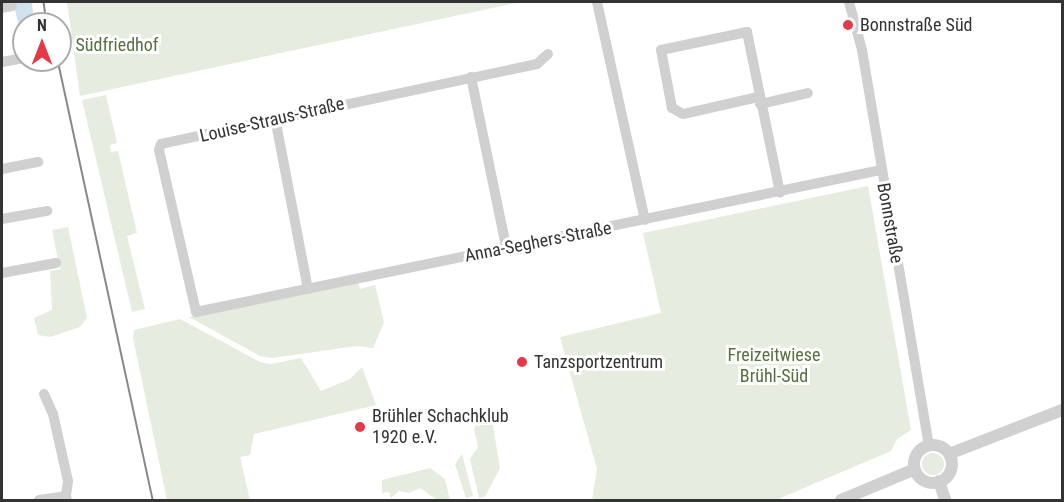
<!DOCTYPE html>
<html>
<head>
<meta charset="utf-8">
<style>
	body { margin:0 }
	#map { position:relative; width:1064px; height:502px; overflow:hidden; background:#fff; font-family:"Roboto Condensed",sans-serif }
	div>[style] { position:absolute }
	.green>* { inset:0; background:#e6ecdf }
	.round { border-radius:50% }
	.water>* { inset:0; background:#cfe2ee }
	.minor>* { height:10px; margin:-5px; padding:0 5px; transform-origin:5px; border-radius:5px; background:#d0d0d0 }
	.tertiary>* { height:12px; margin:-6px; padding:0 6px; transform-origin:6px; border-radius:6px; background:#d0d0d0 }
	.tertiary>.ring { margin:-6px; padding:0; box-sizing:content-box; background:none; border:12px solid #d0d0d0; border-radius:50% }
	.tram>* { height:1.5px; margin:-0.75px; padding:0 0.75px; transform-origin:0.75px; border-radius:0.75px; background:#888 }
	.dots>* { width:16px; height:16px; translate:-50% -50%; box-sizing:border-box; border:3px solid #fff; border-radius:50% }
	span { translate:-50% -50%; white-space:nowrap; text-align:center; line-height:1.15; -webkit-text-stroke:6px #fff; paint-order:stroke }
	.poi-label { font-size:18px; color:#333 }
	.left { translate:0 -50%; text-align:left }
	.park-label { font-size:18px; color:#56703f }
	.street-label { font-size:18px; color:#333 }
	.frame { position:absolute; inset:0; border:3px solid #333; pointer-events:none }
	.north { position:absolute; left:12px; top:12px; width:60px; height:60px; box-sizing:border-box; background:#fff; border:2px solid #adadad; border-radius:50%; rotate:0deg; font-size:16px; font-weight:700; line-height:24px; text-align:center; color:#333 }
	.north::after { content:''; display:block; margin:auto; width:21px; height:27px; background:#e63946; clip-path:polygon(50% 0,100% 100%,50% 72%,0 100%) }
</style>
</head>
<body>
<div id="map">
	<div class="green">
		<i style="clip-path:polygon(67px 2px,520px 2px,80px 96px)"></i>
		<i style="clip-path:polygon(106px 95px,117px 143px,110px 145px,111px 152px,118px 151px,137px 233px,127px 236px,145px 309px,132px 312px,82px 100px)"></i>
		<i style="clip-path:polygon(868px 186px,911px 430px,897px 439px,891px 451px,776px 500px,592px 500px,597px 469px,560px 337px,661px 313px,643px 233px)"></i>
		<i style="clip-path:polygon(68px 227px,87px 318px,80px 327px,50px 337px,38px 335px,34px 318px,52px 310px,50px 271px,60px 269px,52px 230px)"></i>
		<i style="clip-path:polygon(358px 282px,360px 289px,375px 285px,384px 322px,373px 348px,357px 346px,272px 358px,260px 356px,189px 317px)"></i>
		<i style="clip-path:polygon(180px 319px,260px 362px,271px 364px,301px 358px,321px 391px,350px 379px,362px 367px,376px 405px,254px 434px,250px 455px,240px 457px,250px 500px,167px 500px,133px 338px,134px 330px)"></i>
		<i style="clip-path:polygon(491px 414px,500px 468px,485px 497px,479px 498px,470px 459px,478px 447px,474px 429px,481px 416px)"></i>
		<i class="round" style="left:922px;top:453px;width:22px;height:22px"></i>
		<i style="clip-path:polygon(462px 454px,473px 496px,466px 498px,455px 464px)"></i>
		<i style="clip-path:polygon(430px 468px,445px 479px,450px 500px,437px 500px,420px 488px,408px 493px,399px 491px,391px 498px,389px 492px,382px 493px,382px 480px)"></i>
	</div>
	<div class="water">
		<i style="clip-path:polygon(13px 2px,32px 2px,34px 24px,24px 24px,24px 46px)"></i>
	</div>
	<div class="minor">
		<i style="left:597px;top:2px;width:223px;rotate:77.6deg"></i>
		<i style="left:849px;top:2px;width:50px;rotate:74.8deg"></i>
		<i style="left:862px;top:50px;width:401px;rotate:80.4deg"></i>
		<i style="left:2px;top:8px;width:10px;rotate:-11deg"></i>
		<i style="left:548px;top:54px;width:15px;rotate:138deg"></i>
		<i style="left:537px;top:64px;width:384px;rotate:168deg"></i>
		<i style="left:161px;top:144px;width:6px;rotate:108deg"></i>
		<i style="left:159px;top:150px;width:166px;rotate:77.1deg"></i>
		<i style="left:196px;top:312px;width:700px;rotate:-11.71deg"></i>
		<i style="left:2px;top:62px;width:17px;rotate:-10deg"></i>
		<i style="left:471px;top:77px;width:173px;rotate:78.3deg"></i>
		<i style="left:758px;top:97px;width:77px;rotate:167.2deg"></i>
		<i style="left:683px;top:114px;width:13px;rotate:-151deg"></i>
		<i style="left:672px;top:108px;width:59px;rotate:-100.7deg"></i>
		<i style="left:661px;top:50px;width:88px;rotate:-11.8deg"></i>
		<i style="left:747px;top:32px;width:164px;rotate:78.4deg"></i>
		<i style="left:760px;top:104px;width:49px;rotate:-12.9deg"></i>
		<i style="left:275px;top:118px;width:174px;rotate:79.1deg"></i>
		<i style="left:2px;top:169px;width:37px;rotate:-11deg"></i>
		<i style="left:2px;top:219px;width:46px;rotate:-10.1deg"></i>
		<i style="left:2px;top:273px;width:55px;rotate:-10.5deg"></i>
		<i style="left:44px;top:394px;width:22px;rotate:66deg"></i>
		<i style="left:53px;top:414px;width:69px;rotate:77.4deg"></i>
		<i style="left:68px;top:481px;width:15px;rotate:98deg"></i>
		<i style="left:39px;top:500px;width:27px;rotate:-8deg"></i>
		<i style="left:66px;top:496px;width:4px;rotate:76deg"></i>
	</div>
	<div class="tertiary">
		<i class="ring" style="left:914px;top:445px;width:26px;height:26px"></i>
		<i style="left:949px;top:454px;width:121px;rotate:-21.3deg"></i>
		<i style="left:939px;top:481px;width:20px;rotate:72deg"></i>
		<i style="left:841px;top:500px;width:80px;rotate:-22.7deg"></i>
	</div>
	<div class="tram">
		<i style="left:44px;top:2px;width:22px;rotate:82deg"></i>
		<i style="left:58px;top:60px;width:450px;rotate:77.8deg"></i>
	</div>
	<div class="dots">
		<i style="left:848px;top:25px;background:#e63946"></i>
		<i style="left:522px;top:362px;background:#e63946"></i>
		<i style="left:360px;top:427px;background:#e63946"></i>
	</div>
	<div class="poi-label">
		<span class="left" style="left:860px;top:25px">Bonnstraße Süd</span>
		<span class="left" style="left:534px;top:362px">Tanzsportzentrum</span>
		<span class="left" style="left:372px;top:427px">Brühler Schachklub<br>1920 e.V.</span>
	</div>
	<div class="park-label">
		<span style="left:117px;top:45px">Südfriedhof</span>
		<span style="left:774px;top:366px">Freizeitwiese<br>Brühl-Süd</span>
	</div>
	<div class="street-label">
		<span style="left:272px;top:120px;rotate:-13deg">Louise-Straus-Straße</span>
		<span style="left:890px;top:223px;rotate:80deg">Bonnstraße</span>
		<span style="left:538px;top:242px;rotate:-11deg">Anna-Seghers-Straße</span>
	</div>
	<div class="frame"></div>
	<div class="north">N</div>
</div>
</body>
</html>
